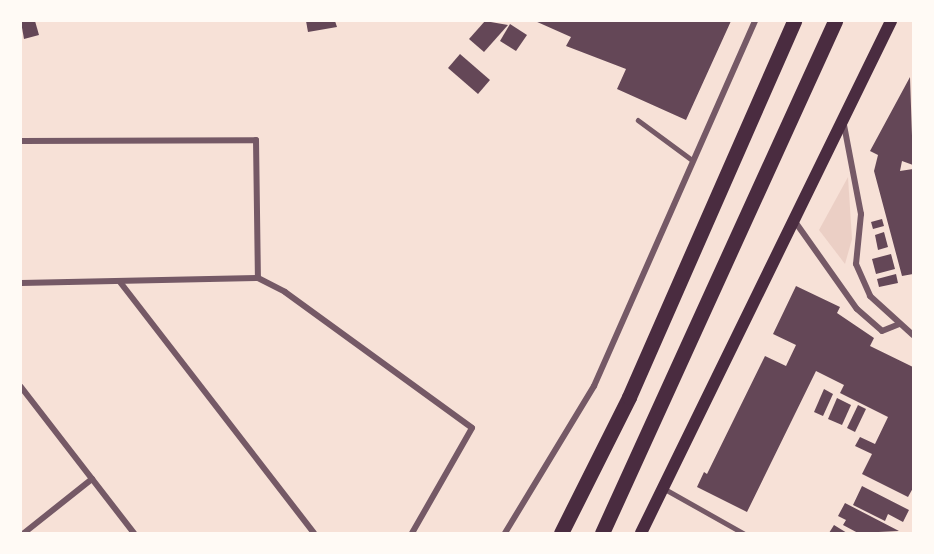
<!DOCTYPE html>
<html>
<head>
<meta charset="utf-8">
<style>
	body { margin:0 }
	#map { position:relative; width:934px; height:554px; overflow:hidden; background:#f7e1d7; font-family:"Source Sans 3",sans-serif }
	div>[style] { position:absolute }
	.green>* { inset:0; background:#ebcfc5 }
	.building>* { inset:0; background:#644757 }
	.service>* { height:4.5px; margin:-2.25px; padding:0 2.25px; transform-origin:2.25px; border-radius:2.25px; background:#755966 }
	.minor>* { height:6px; margin:-3px; padding:0 3px; transform-origin:3px; border-radius:3px; background:#755966 }
	.secondary>* { height:12px; margin:-6px; padding:0 6px; transform-origin:6px; border-radius:6px; background:#4a2c40 }
	.primary>* { height:15px; margin:-7.5px; padding:0 7.5px; transform-origin:7.5px; border-radius:7.5px; background:#4a2c40 }
	span { translate:-50% -50%; white-space:nowrap; text-align:center; line-height:1.15; -webkit-text-stroke:4.5px #fffaf5; paint-order:stroke }
	.frame { position:absolute; inset:0; border:22px solid #fffaf5; pointer-events:none }
</style>
</head>
<body>
<div id="map">
	<div class="green">
		<i style="clip-path:polygon(848px 177px,852px 239px,845px 264px,819px 230px)"></i>
	</div>
	<div class="building">
		<i style="clip-path:polygon(25px 21px,35px 21px,39px 35px,24px 39px,21px 22px)"></i>
		<i style="clip-path:polygon(306px 21px,335px 21px,337px 27px,308px 32px)"></i>
		<i style="clip-path:polygon(485px 21px,508px 25px,484px 52px,469px 39px)"></i>
		<i style="clip-path:polygon(535px 21px,731px 21px,686px 120px,617px 89px,626px 69px,566px 46px,571px 37px)"></i>
		<i style="clip-path:polygon(510px 24px,527px 35px,516px 51px,500px 41px)"></i>
		<i style="clip-path:polygon(460px 54px,490px 80px,478px 94px,448px 68px)"></i>
		<i style="clip-path:polygon(910px 77px,913px 165px,902px 161px,900px 171px,913px 169px,913px 274px,902px 276px,874px 171px,878px 155px,870px 151px)"></i>
		<i style="clip-path:polygon(882px 219px,884px 226px,873px 229px,871px 222px)"></i>
		<i style="clip-path:polygon(884px 232px,888px 247px,878px 250px,875px 235px)"></i>
		<i style="clip-path:polygon(891px 254px,895px 269px,876px 274px,872px 259px)"></i>
		<i style="clip-path:polygon(896px 274px,898px 283px,879px 287px,877px 279px)"></i>
		<i style="clip-path:polygon(796px 286px,840px 307px,837px 313px,874px 338px,870px 346px,913px 367px,913px 488px,908px 497px,862px 474px,872px 454px,855px 446px,860px 437px,875px 444px,888px 417px,840px 393px,844px 385px,816px 371px,747px 512px,697px 487px,704px 472px,707px 474px,765px 356px,786px 366px,796px 345px,773px 334px)"></i>
		<i style="clip-path:polygon(824px 389px,833px 394px,823px 416px,814px 412px)"></i>
		<i style="clip-path:polygon(837px 398px,851px 405px,842px 425px,828px 419px)"></i>
		<i style="clip-path:polygon(858px 405px,866px 409px,855px 432px,847px 428px)"></i>
		<i style="clip-path:polygon(862px 486px,909px 510px,903px 522px,888px 514px,885px 521px,853px 505px)"></i>
		<i style="clip-path:polygon(845px 503px,899px 531px,858px 533px,843px 525px,846px 520px,838px 516px)"></i>
		<i style="clip-path:polygon(834px 525px,847px 533px,829px 533px)"></i>
	</div>
	<div class="service">
		<i style="left:638px;top:120px;width:67px;rotate:36.5deg"></i>
		<i style="left:665px;top:489px;width:90px;rotate:29.4deg"></i>
	</div>
	<div class="minor">
		<i style="left:844px;top:125px;width:91px;rotate:79.2deg"></i>
		<i style="left:861px;top:214px;width:50px;rotate:95.7deg"></i>
		<i style="left:856px;top:264px;width:35px;rotate:66deg"></i>
		<i style="left:870px;top:296px;width:58px;rotate:42.2deg"></i>
		<i style="left:21px;top:141px;width:235px;rotate:-0.2deg"></i>
		<i style="left:256px;top:140px;width:138px;rotate:89.2deg"></i>
		<i style="left:796px;top:223px;width:105px;rotate:54.7deg"></i>
		<i style="left:857px;top:309px;width:33px;rotate:41deg"></i>
		<i style="left:882px;top:331px;width:18px;rotate:-22deg"></i>
		<i style="left:120px;top:282px;width:317px;rotate:52.3deg"></i>
		<i style="left:21px;top:283px;width:237px;rotate:-1.2deg"></i>
		<i style="left:258px;top:278px;width:30px;rotate:27deg"></i>
		<i style="left:285px;top:292px;width:231px;rotate:36deg"></i>
		<i style="left:472px;top:428px;width:121px;rotate:119.7deg"></i>
		<i style="left:21px;top:387px;width:185px;rotate:52.3deg"></i>
		<i style="left:24px;top:533px;width:87px;rotate:-38.5deg"></i>
		<i style="left:505px;top:533px;width:172px;rotate:-58.8deg"></i>
		<i style="left:594px;top:386px;width:399px;rotate:-66.2deg"></i>
	</div>
	<div class="secondary">
		<i style="left:641px;top:533px;width:570px;rotate:-63.97deg"></i>
	</div>
	<div class="primary">
		<i style="left:561px;top:533px;width:152px;rotate:-63.4deg"></i>
		<i style="left:629px;top:397px;width:411px;rotate:-66.3deg"></i>
		<i style="left:602px;top:533px;width:563px;rotate:-65.53deg"></i>
	</div>
	<div class="frame"></div>
</div>
</body>
</html>
